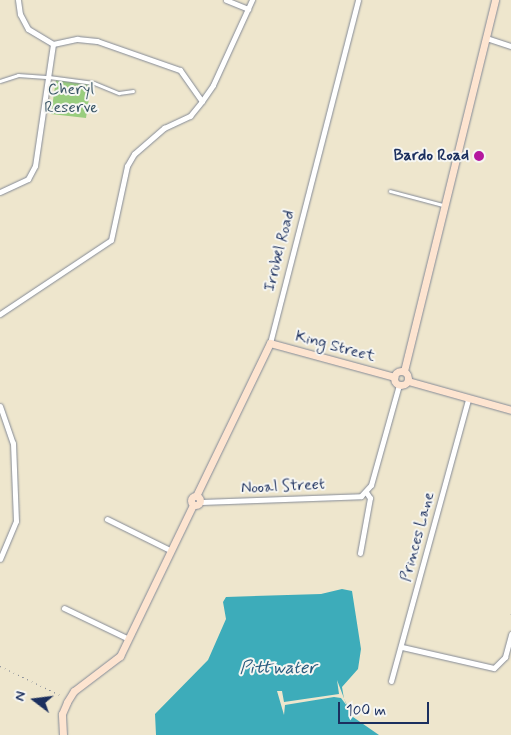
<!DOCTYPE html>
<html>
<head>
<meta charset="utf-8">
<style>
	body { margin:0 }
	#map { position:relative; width:511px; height:735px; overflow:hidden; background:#eee6cd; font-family:Mynerve,sans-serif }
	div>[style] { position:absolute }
	.green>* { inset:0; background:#99cd7e }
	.water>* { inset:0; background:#3dacba }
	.pier>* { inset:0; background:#eee6cd }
	.path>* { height:1px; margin-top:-0.5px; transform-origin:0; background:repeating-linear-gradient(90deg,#848a96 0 1px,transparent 0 5px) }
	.roads { filter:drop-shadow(0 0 1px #848a96) drop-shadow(0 0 1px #848a96) }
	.lane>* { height:2.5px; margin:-1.25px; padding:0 1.25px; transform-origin:1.25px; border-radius:1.25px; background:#fff }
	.street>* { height:5px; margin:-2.5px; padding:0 2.5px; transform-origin:2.5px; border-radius:2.5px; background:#fff }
	.secondary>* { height:7px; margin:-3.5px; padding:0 3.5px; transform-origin:3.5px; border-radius:3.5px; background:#fde4d0 }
	.secondary>.ring { margin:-3.5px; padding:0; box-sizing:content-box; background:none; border:7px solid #fde4d0; border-radius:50% }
	.dots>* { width:14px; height:14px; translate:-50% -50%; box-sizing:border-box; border:2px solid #f6f6f2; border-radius:50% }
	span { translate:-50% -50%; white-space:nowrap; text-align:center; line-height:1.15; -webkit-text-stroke:4px #f6f6f2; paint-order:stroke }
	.park-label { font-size:16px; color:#3a5666 }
	.poi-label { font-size:16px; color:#1b2f5e; font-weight:700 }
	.right { translate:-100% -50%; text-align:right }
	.street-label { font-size:16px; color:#1b2f5e }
	.water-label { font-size:18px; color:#275b7e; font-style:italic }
	.north { position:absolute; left:10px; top:675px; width:50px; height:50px; -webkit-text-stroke:4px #f6f6f2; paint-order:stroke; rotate:285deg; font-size:14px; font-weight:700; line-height:20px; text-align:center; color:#1b2f5e }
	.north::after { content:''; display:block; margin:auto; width:18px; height:22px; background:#1b2f5e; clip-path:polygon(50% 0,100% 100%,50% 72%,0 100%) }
	.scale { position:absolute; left:338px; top:702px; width:91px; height:22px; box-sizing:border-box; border:2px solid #1b2f5e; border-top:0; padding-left:6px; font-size:15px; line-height:18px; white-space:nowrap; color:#1b2f5e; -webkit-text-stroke:4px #f6f6f2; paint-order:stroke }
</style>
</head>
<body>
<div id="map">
	<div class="green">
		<i style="clip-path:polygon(56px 80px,91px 85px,86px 118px,51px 114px)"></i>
	</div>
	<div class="water">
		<i style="clip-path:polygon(342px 589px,352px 591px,361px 649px,358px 669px,342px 687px,344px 699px,353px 717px,379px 735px,156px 735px,155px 714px,208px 660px,226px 619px,223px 602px,226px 597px,321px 594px)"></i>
	</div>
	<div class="pier">
		<i style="clip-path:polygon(337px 680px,347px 706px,341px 698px,334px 697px,285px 705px,284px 715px,277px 691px,282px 691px,284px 702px,339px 694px)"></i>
	</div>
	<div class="path">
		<i style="left:511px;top:614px;width:1px;rotate:-90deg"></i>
		<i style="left:0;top:666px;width:69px;rotate:25.8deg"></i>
	</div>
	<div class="roads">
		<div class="lane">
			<i style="left:0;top:81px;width:19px;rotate:-18deg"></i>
			<i style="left:18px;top:75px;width:31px;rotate:4deg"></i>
			<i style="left:49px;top:77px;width:45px;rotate:7.6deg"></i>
			<i style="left:94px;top:83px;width:27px;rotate:22deg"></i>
			<i style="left:119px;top:93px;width:14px;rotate:-8deg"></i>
			<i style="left:390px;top:191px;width:55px;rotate:14.8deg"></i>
		</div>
		<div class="street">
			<i style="left:18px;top:0;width:14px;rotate:82deg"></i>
			<i style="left:20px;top:14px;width:17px;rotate:62deg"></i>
			<i style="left:28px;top:29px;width:29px;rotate:31deg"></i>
			<i style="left:226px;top:0;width:24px;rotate:22deg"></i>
			<i style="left:486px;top:38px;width:26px;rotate:18deg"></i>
			<i style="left:0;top:192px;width:31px;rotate:-25deg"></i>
			<i style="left:28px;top:179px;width:15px;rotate:-62deg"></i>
			<i style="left:35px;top:166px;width:123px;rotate:-81.6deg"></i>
			<i style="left:53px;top:44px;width:25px;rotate:-12deg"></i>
			<i style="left:77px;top:39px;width:20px;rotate:6deg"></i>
			<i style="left:97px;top:41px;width:88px;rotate:19.3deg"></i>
			<i style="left:180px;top:70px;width:38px;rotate:55deg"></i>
			<i style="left:0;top:314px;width:133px;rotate:-33.7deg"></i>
			<i style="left:111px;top:240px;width:76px;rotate:-77.8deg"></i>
			<i style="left:127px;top:166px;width:14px;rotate:-60deg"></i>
			<i style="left:134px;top:154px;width:40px;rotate:-41deg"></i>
			<i style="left:164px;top:128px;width:29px;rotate:-25deg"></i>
			<i style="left:190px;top:116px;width:19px;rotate:-51deg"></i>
			<i style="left:202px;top:101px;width:19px;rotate:-55deg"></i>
			<i style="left:213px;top:85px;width:94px;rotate:-65.4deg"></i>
			<i style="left:270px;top:343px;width:354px;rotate:-75.6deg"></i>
			<i style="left:0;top:406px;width:39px;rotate:71deg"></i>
			<i style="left:13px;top:443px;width:78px;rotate:87.8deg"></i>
			<i style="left:16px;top:521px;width:41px;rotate:112.8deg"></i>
			<i style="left:201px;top:502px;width:160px;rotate:-2.1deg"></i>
			<i style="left:361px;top:496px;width:15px;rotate:-48deg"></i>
			<i style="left:371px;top:485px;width:104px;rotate:-74.4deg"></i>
			<i style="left:107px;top:519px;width:70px;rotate:26.2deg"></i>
			<i style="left:360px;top:553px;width:56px;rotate:-79.7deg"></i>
			<i style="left:370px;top:498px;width:7px;rotate:-124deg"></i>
			<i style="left:64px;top:608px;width:70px;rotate:25.5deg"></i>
			<i style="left:402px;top:647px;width:94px;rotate:12.9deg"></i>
			<i style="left:494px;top:668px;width:16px;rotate:-45deg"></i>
			<i style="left:505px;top:657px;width:24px;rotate:-75deg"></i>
			<i style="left:391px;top:681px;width:292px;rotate:-74.7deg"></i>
		</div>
		<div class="secondary">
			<i class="ring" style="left:394px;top:371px;width:7px;height:7px"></i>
			<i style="left:404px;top:371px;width:382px;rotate:-76.2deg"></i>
			<i style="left:408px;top:381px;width:107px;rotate:15.7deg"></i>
			<i style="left:196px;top:496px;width:170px;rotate:-64.2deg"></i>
			<i style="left:270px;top:343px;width:129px;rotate:15.3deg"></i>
			<i class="ring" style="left:191.5px;top:496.5px;width:2px;height:2px"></i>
			<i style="left:63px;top:735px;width:21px;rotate:-93deg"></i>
			<i style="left:62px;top:714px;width:13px;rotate:-67deg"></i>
			<i style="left:67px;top:702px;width:13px;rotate:-58deg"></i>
			<i style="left:74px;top:691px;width:58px;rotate:-37.3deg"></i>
			<i style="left:120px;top:656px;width:168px;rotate:-64.2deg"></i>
		</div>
	</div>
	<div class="dots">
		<i style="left:479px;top:156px;background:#b5179e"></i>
	</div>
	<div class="park-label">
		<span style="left:71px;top:99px">Cheryl<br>Reserve</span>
	</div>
	<div class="poi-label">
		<span class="right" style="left:469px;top:156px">Bardo Road</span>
	</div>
	<div class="street-label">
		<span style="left:280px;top:251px;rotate:-76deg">Irrubel Road</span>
		<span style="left:335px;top:347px;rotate:15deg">King Street</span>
		<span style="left:283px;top:487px;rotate:-3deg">Nooal Street</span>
		<span style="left:418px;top:537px;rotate:-75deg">Princes Lane</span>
	</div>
	<div class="water-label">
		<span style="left:278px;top:668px">Pittwater</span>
	</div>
	<div class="north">N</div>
	<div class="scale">100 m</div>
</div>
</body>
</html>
